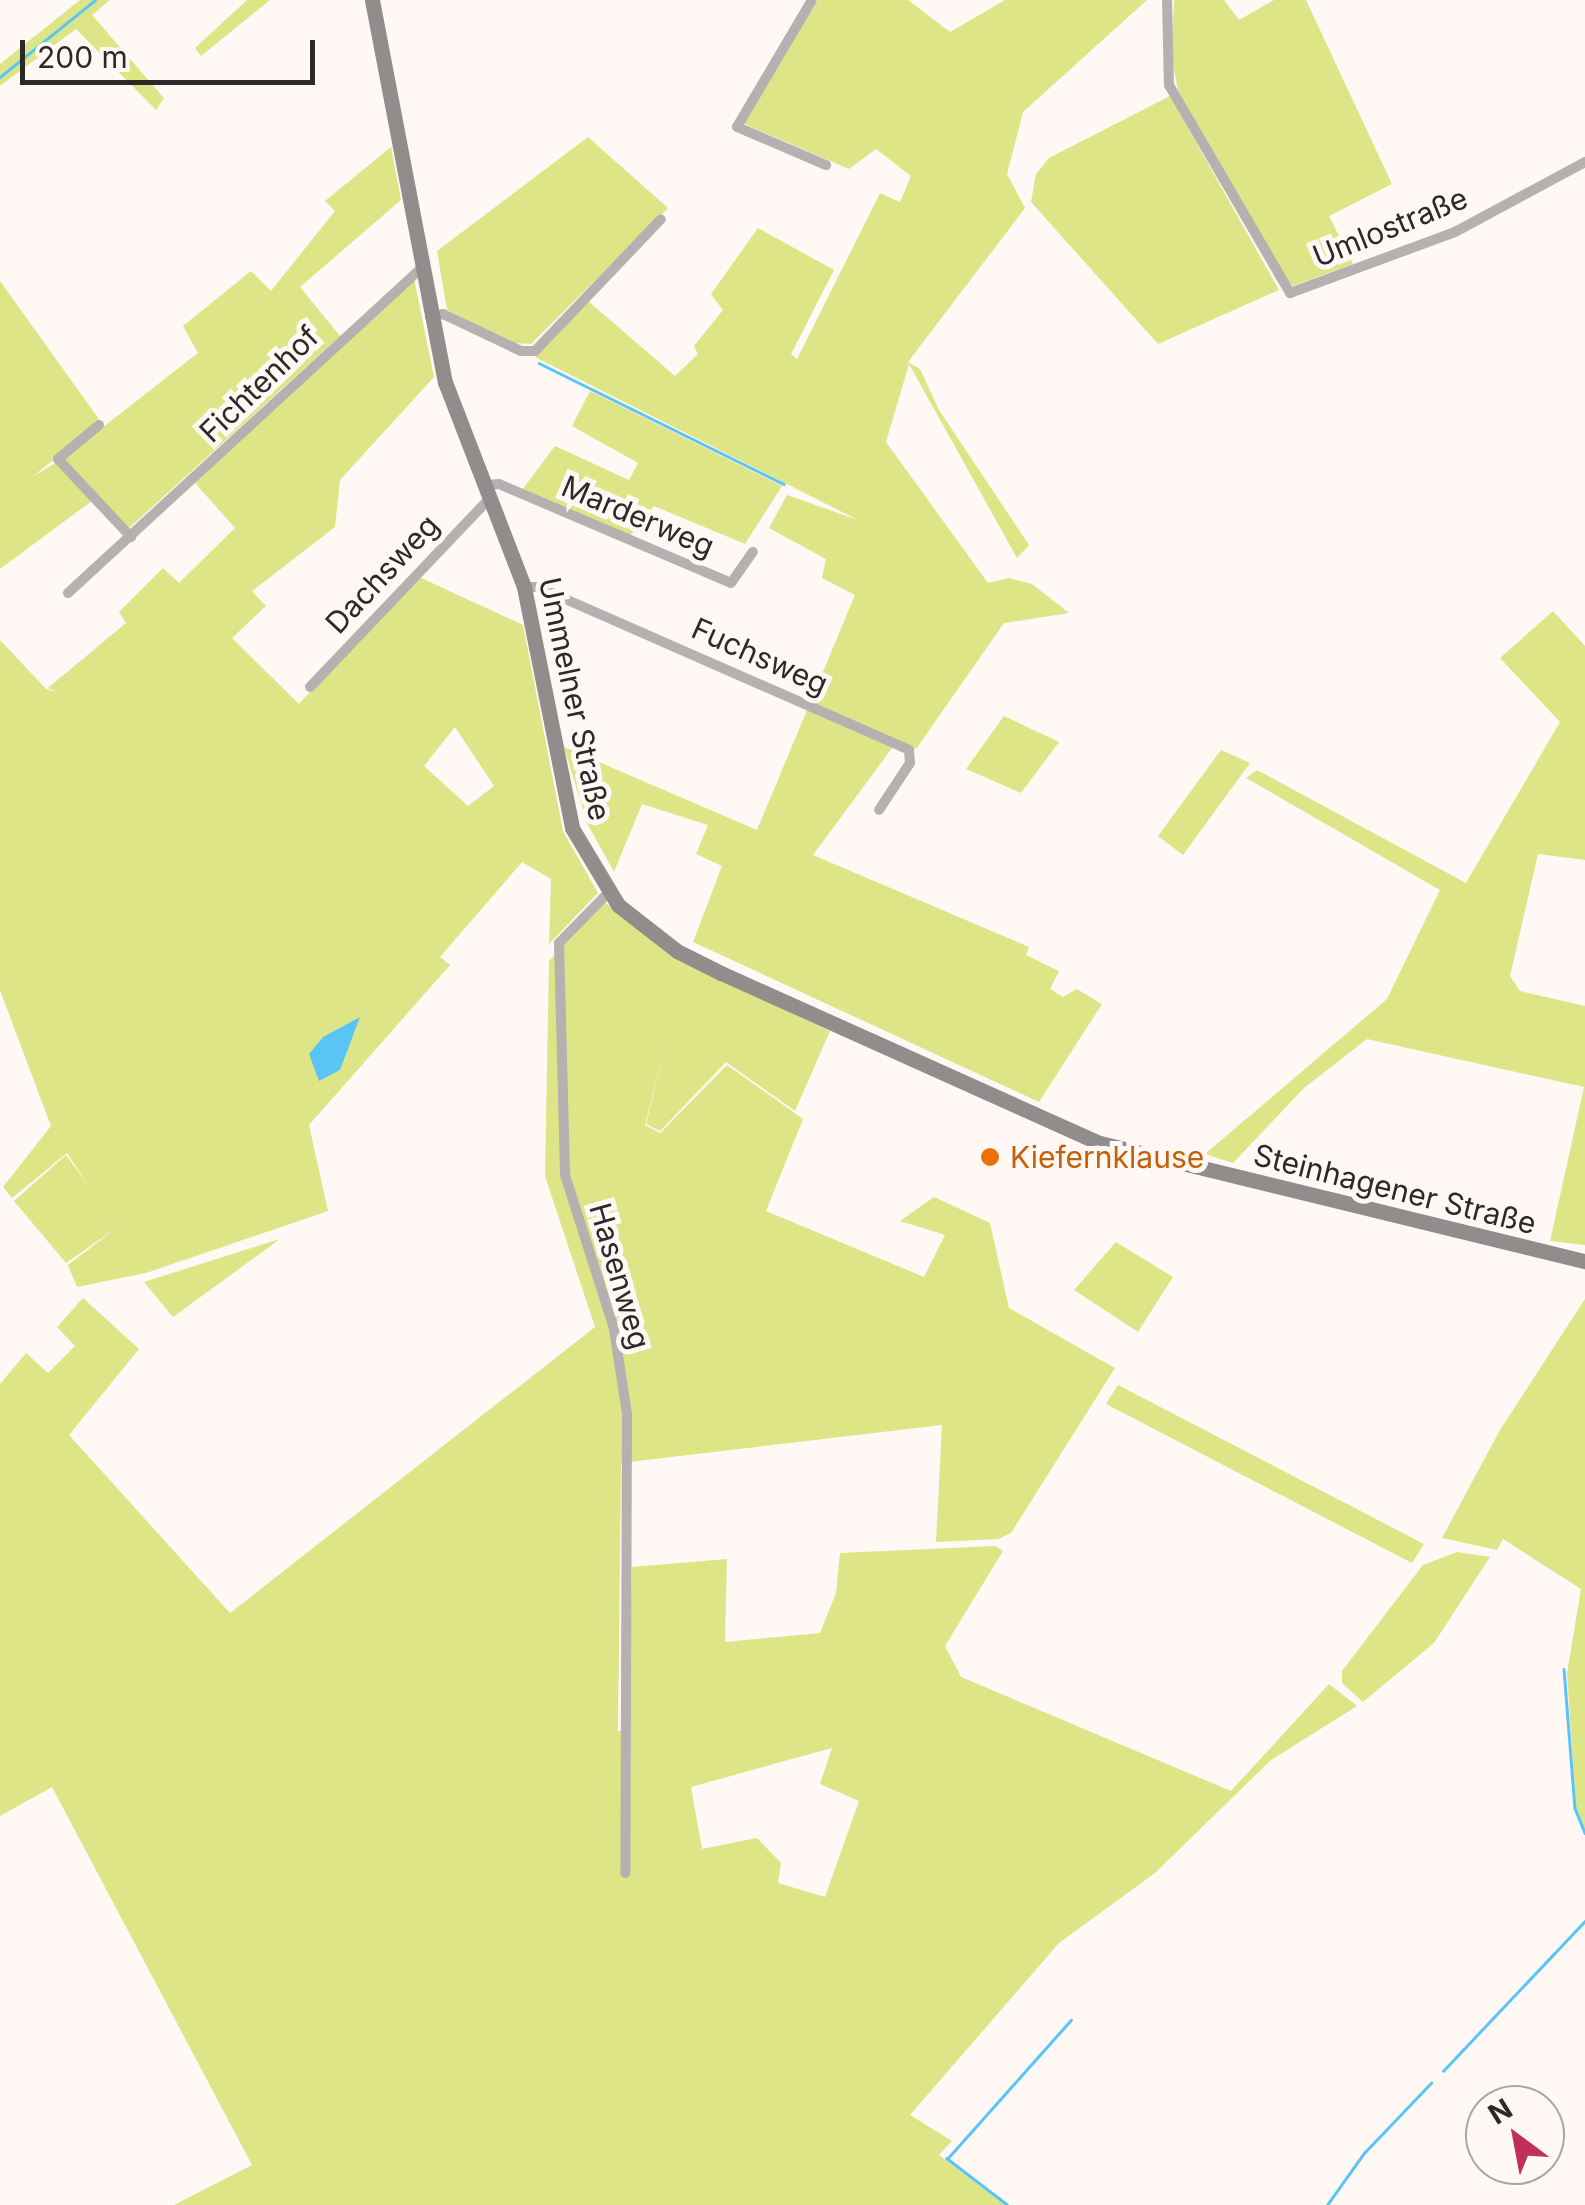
<!DOCTYPE html>
<html>
<head>
<meta charset="utf-8">
<style>
	body { margin:0 }
	#map { position:relative; width:1585px; height:2205px; overflow:hidden; background:#fff8f5; font-family:Inter,sans-serif }
	div>[style] { position:absolute }
	.green>* { inset:0; background:#dde586 }
	.water>* { inset:0; background:#59c5f7 }
	.stream>* { height:2.5px; margin:-1.25px; padding:0 1.25px; transform-origin:1.25px; border-radius:1.25px; background:#59c5f7 }
	.street>* { height:10px; margin:-5px; padding:0 5px; transform-origin:5px; border-radius:5px; background:#b4b1b0 }
	.secondary>* { height:15px; margin:-7.5px; padding:0 7.5px; transform-origin:7.5px; border-radius:7.5px; background:#928d8d }
	.dots>* { width:28px; height:28px; translate:-50% -50%; box-sizing:border-box; border:5px solid #fff8f5; border-radius:50% }
	span { translate:-50% -50%; white-space:nowrap; text-align:center; line-height:1.15; -webkit-text-stroke:10px #fff8f5; paint-order:stroke }
	.street-label { font-size:30px; color:#2c2a29 }
	.food-label { font-size:30px; color:#c56008 }
	.left { translate:0 -50%; text-align:left }
	.north { position:absolute; left:1465px; top:2085px; width:100px; height:100px; box-sizing:border-box; background:#fff8f5; border:2px solid #aba6a3; border-radius:50%; rotate:328deg; font-size:28px; font-weight:700; line-height:40px; text-align:center; color:#2c2a29 }
	.north::after { content:''; display:block; margin:auto; width:35px; height:45px; background:#c0315a; clip-path:polygon(50% 0,100% 100%,50% 72%,0 100%) }
	.scale { position:absolute; left:20px; top:40px; width:295px; height:45px; box-sizing:border-box; border:5px solid #2c2a29; border-top:0; padding-left:12px; font-size:30px; line-height:35px; white-space:nowrap; color:#2c2a29; -webkit-text-stroke:8px #fff8f5; paint-order:stroke }
</style>
</head>
<body>
<div id="map">
	<div class="green">
		<i style="clip-path:polygon(80px 0,110px 0,92px 15px,164px 98px,156px 110px,76px 29px,0 86px,0 64px)"></i>
		<i style="clip-path:polygon(247px 0,270px 0,201px 56px,195px 48px)"></i>
		<i style="clip-path:polygon(818px 0,908px 0,950px 32px,1005px 0,1147px 0,1023px 112px,1007px 174px,1025px 208px,908px 362px,920px 369px,939px 410px,1029px 545px,1017px 558px,909px 364px,886px 442px,988px 583px,1009px 578px,1032px 584px,1069px 613px,1004px 623px,916px 749px,898px 740px,813px 855px,1029px 947px,1026px 955px,1059px 971px,1050px 989px,1063px 997px,1077px 989px,1102px 1004px,1039px 1102px,693px 942px,722px 866px,696px 854px,708px 825px,642px 804px,614px 872px,587px 823px,564px 747px,757px 830px,855px 595px,822px 578px,826px 559px,769px 528px,787px 495px,858px 520px,535px 357px,587px 300px,675px 376px,698px 354px,694px 346px,723px 310px,711px 294px,758px 228px,834px 270px,791px 354px,797px 359px,880px 193px,900px 202px,911px 176px,876px 149px,849px 169px,742px 123px)"></i>
		<i style="clip-path:polygon(1174px 0,1224px 0,1239px 20px,1274px 0,1306px 0,1392px 184px,1329px 216px,1353px 264px,1293px 286px,1281px 275px,1178px 90px,1171px 55px)"></i>
		<i style="clip-path:polygon(1170px 96px,1279px 290px,1158px 344px,1031px 202px,1036px 174px,1049px 158px)"></i>
		<i style="clip-path:polygon(588px 137px,668px 208px,531px 344px,514px 343px,447px 310px,437px 251px)"></i>
		<i style="clip-path:polygon(391px 147px,401px 200px,300px 287px,340px 336px,128px 529px,62px 459px,198px 353px,183px 326px,251px 271px,271px 291px,335px 211px,325px 201px)"></i>
		<i style="clip-path:polygon(evenodd,414px 278px,434px 377px,340px 480px,335px 527px,252px 591px,266px 606px,232px 638px,299px 704px,417px 576px,523px 625px,563px 831px,598px 893px,549px 944px,551px 879px,522px 862px,440px 957px,450px 965px,309px 1125px,328px 1211px,146px 1273px,77px 1287px,68px 1265px,119px 1226px,66px 1263px,14px 1201px,66px 1155px,89px 1186px,67px 1153px,12px 1198px,3px 1187px,51px 1126px,0 990px,0 640px,46px 689px,57px 692px,48px 688px,126px 623px,119px 612px,163px 568px,179px 583px,235px 528px,195px 483px,414px 278px,455px 727px,494px 786px,468px 806px,424px 766px,455px 727px)"></i>
		<i style="clip-path:polygon(0 281px,101px 422px,32px 477px,57px 462px,93px 500px,0 569px)"></i>
		<i style="clip-path:polygon(590px 391px,782px 486px,745px 544px,654px 506px,630px 536px,522px 490px,555px 446px,629px 480px,638px 463px,572px 426px)"></i>
		<i style="clip-path:polygon(1553px 611px,1585px 646px,1585px 860px,1538px 854px,1510px 976px,1520px 991px,1585px 1006px,1585px 1245px,1550px 1241px,1584px 1087px,1367px 1039px,1304px 1088px,1233px 1163px,1205px 1154px,1387px 999px,1440px 890px,1246px 778px,1257px 770px,1466px 883px,1560px 722px,1500px 658px)"></i>
		<i style="clip-path:polygon(1004px 716px,1059px 742px,1021px 793px,966px 769px)"></i>
		<i style="clip-path:polygon(1221px 750px,1250px 763px,1183px 855px,1158px 836px)"></i>
		<i style="clip-path:polygon(evenodd,605px 902px,686px 964px,830px 1031px,795px 1111px,726px 1062px,660px 1131px,646px 1124px,666px 1042px,645px 1125px,660px 1133px,727px 1065px,803px 1119px,766px 1211px,924px 1277px,945px 1235px,900px 1221px,934px 1197px,990px 1223px,1009px 1308px,1115px 1368px,1011px 1533px,998px 1539px,936px 1542px,942px 1425px,621px 1463px,618px 1731px,628px 1731px,632px 1567px,727px 1559px,725px 1642px,820px 1633px,836px 1593px,840px 1553px,996px 1546px,1003px 1551px,945px 1646px,961px 1677px,1231px 1791px,1329px 1684px,1357px 1706px,1271px 1760px,1155px 1873px,1059px 1943px,910px 2115px,952px 2141px,939px 2155px,1005px 2205px,174px 2205px,252px 2165px,52px 1787px,0 1816px,0 1384px,26px 1353px,48px 1373px,75px 1346px,57px 1327px,83px 1298px,139px 1349px,69px 1435px,230px 1613px,595px 1327px,545px 1176px,549px 961px,605px 902px,832px 1748px,820px 1784px,859px 1801px,825px 1897px,778px 1883px,781px 1863px,757px 1838px,702px 1849px,691px 1787px,832px 1748px)"></i>
		<i style="clip-path:polygon(280px 1239px,173px 1317px,144px 1282px)"></i>
		<i style="clip-path:polygon(1116px 1242px,1173px 1277px,1138px 1332px,1074px 1290px)"></i>
		<i style="clip-path:polygon(1585px 1299px,1585px 1830px,1576px 1807px,1567px 1673px,1581px 1589px,1503px 1539px,1497px 1550px,1442px 1538px,1500px 1430px)"></i>
		<i style="clip-path:polygon(1118px 1385px,1424px 1544px,1412px 1563px,1106px 1404px)"></i>
		<i style="clip-path:polygon(1457px 1552px,1490px 1557px,1434px 1643px,1363px 1702px,1342px 1683px,1342px 1671px,1423px 1565px)"></i>
	</div>
	<div class="water">
		<i style="clip-path:polygon(360px 1017px,340px 1070px,319px 1081px,309px 1054px,323px 1037px)"></i>
	</div>
	<div class="stream">
		<i style="left:0;top:77px;width:122px;rotate:-39deg"></i>
		<i style="left:539px;top:363px;width:273px;rotate:26.3deg"></i>
		<i style="left:1564px;top:1669px;width:139px;rotate:85.5deg"></i>
		<i style="left:1575px;top:1808px;width:27px;rotate:68deg"></i>
		<i style="left:1443px;top:2071px;width:207px;rotate:-46.6deg"></i>
		<i style="left:1007px;top:2205px;width:76px;rotate:-142.5deg"></i>
		<i style="left:947px;top:2159px;width:186px;rotate:-48.3deg"></i>
		<i style="left:1327px;top:2205px;width:64px;rotate:-54.6deg"></i>
		<i style="left:1364px;top:2153px;width:97px;rotate:-46.3deg"></i>
	</div>
	<div class="street">
		<i style="left:812px;top:0;width:147px;rotate:120.6deg"></i>
		<i style="left:737px;top:127px;width:97px;rotate:23.1deg"></i>
		<i style="left:1167px;top:0;width:85px;rotate:88.7deg"></i>
		<i style="left:1169px;top:85px;width:241px;rotate:59.8deg"></i>
		<i style="left:1290px;top:293px;width:176px;rotate:-20.3deg"></i>
		<i style="left:1455px;top:232px;width:148px;rotate:-28.3deg"></i>
		<i style="left:430px;top:317px;width:13px;rotate:-13deg"></i>
		<i style="left:443px;top:314px;width:86px;rotate:25.4deg"></i>
		<i style="left:521px;top:351px;width:14px"></i>
		<i style="left:535px;top:351px;width:182px;rotate:-46.3deg"></i>
		<i style="left:99px;top:425px;width:53px;rotate:140.3deg"></i>
		<i style="left:58px;top:459px;width:107px;rotate:46.9deg"></i>
		<i style="left:487px;top:485px;width:12px;rotate:-5deg"></i>
		<i style="left:499px;top:484px;width:252px;rotate:23.1deg"></i>
		<i style="left:731px;top:583px;width:38px;rotate:-55deg"></i>
		<i style="left:524px;top:587px;width:14px"></i>
		<i style="left:538px;top:587px;width:405px;rotate:23.7deg"></i>
		<i style="left:909px;top:750px;width:13px;rotate:86deg"></i>
		<i style="left:910px;top:763px;width:56px;rotate:123.4deg"></i>
		<i style="left:68px;top:593px;width:480px;rotate:-42.6deg"></i>
		<i style="left:310px;top:687px;width:262px;rotate:-46.4deg"></i>
		<i style="left:608px;top:893px;width:70px;rotate:134.4deg"></i>
		<i style="left:559px;top:943px;width:232px;rotate:88.5deg"></i>
		<i style="left:565px;top:1175px;width:162px;rotate:72.3deg"></i>
		<i style="left:614px;top:1329px;width:86px;rotate:81.3deg"></i>
		<i style="left:627px;top:1414px;width:459px;rotate:90.2deg"></i>
	</div>
	<div class="secondary">
		<i style="left:372px;top:0;width:389px;rotate:79.2deg"></i>
		<i style="left:445px;top:382px;width:220px;rotate:68.9deg"></i>
		<i style="left:524px;top:587px;width:246px;rotate:78.7deg"></i>
		<i style="left:572px;top:828px;width:90px;rotate:59.1deg"></i>
		<i style="left:618px;top:905px;width:75px;rotate:37.9deg"></i>
		<i style="left:677px;top:951px;width:49px;rotate:26.6deg"></i>
		<i style="left:721px;top:973px;width:415px;rotate:24.2deg"></i>
		<i style="left:1100px;top:1143px;width:499px;rotate:13.7deg"></i>
	</div>
	<div class="dots">
		<i style="left:990px;top:1157px;background:#e8710a"></i>
	</div>
	<div class="street-label">
		<span style="left:1390px;top:227px;rotate:-22deg">Umlostraße</span>
		<span style="left:259px;top:384px;rotate:-44deg">Fichtenhof</span>
		<span style="left:638px;top:516px;rotate:23deg">Marderweg</span>
		<span style="left:382px;top:574px;rotate:-47deg">Dachsweg</span>
		<span style="left:760px;top:656px;rotate:24deg">Fuchsweg</span>
		<span style="left:575px;top:699px;rotate:78deg">Ummelner Straße</span>
		<span style="left:1395px;top:1189px;rotate:14deg">Steinhagener Straße</span>
		<span style="left:620px;top:1276px;rotate:74deg">Hasenweg</span>
	</div>
	<div class="food-label">
		<span class="left" style="left:1010px;top:1157px">Kiefernklause</span>
	</div>
	<div class="north">N</div>
	<div class="scale">200 m</div>
</div>
</body>
</html>
